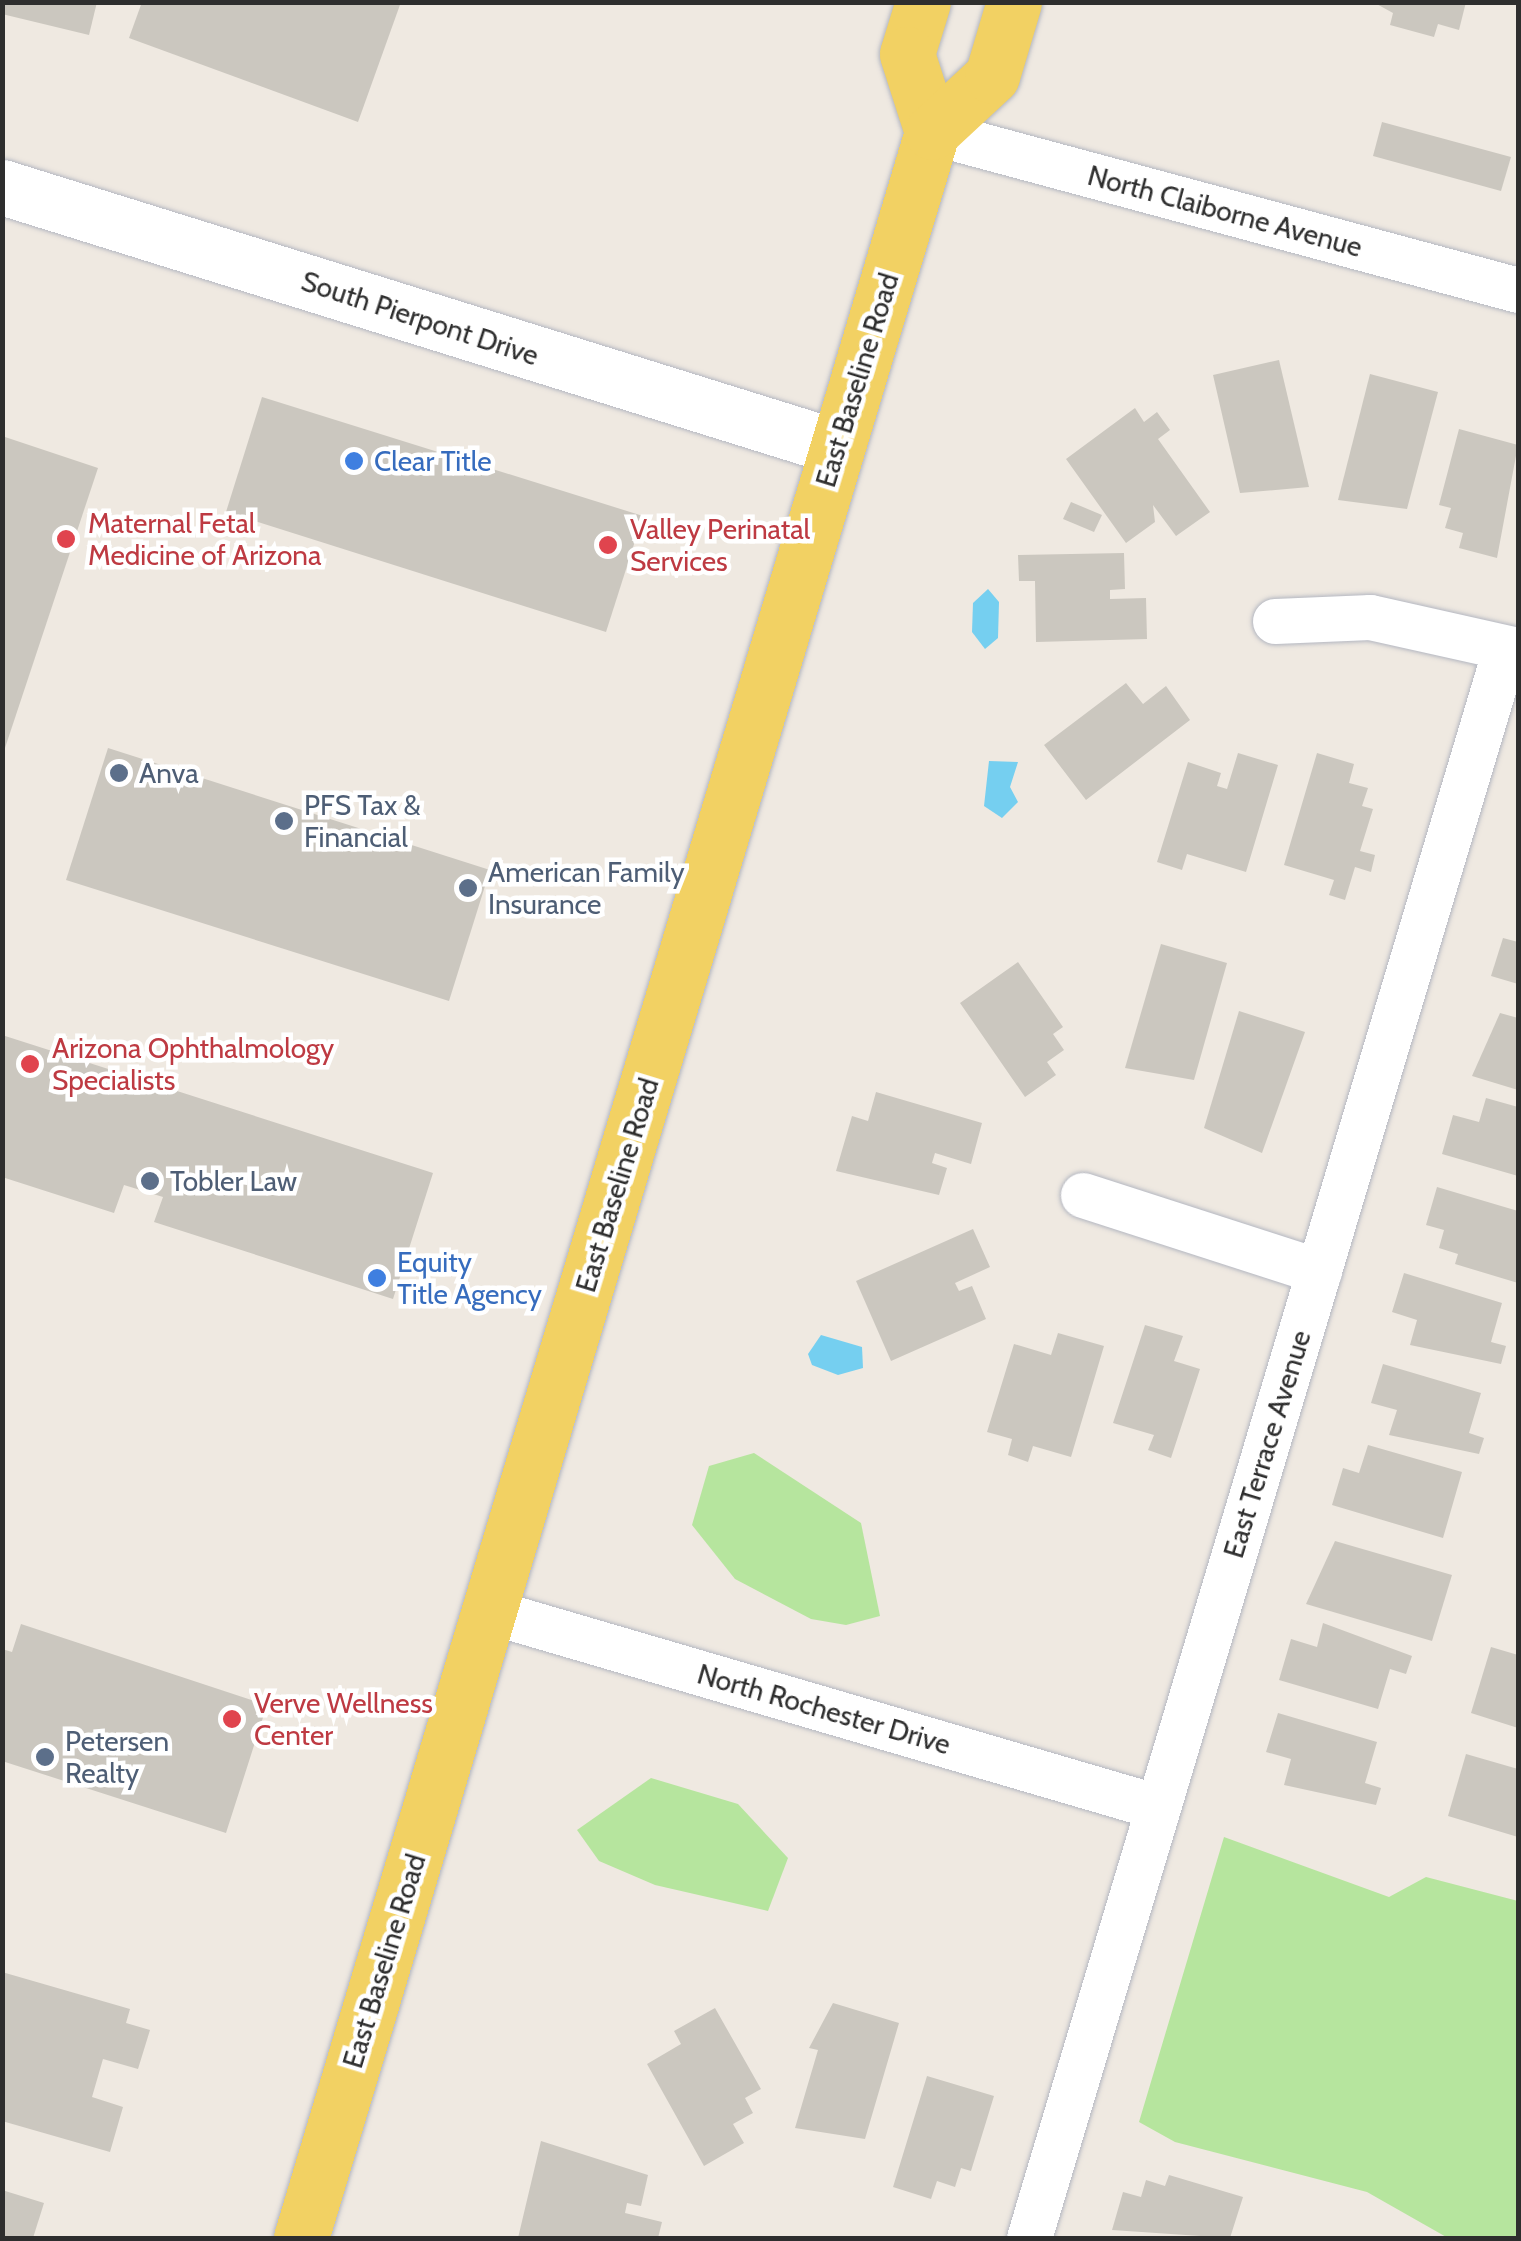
<!DOCTYPE html>
<html>
<head>
<meta charset="utf-8">
<style>
	body { margin:0 }
	#map { position:relative; width:1521px; height:2241px; overflow:hidden; background:#efe9e1; font-family:Cabin,sans-serif }
	div>[style] { position:absolute }
	.green>* { inset:0; background:#b6e59e }
	.water>* { inset:0; background:#75cff0 }
	.building>* { inset:0; background:#cbc7bf }
	.roads { filter:drop-shadow(0 0 2px #b4b7c1) drop-shadow(0 0 2px #b4b7c1) }
	.minor>* { height:45px; margin:-22.5px; padding:0 22.5px; transform-origin:22.5px; border-radius:22.5px; background:#fff }
	.tertiary>* { height:55px; margin:-27.5px; padding:0 27.5px; transform-origin:27.5px; border-radius:27.5px; background:#fff }
	.primary>* { height:55px; margin:-27.5px; padding:0 27.5px; transform-origin:27.5px; border-radius:27.5px; background:#f2d163 }
	.dots>* { width:28px; height:28px; translate:-50% -50%; box-sizing:border-box; border:5px solid #fff; border-radius:50% }
	span { translate:-50% -50%; white-space:nowrap; text-align:center; line-height:1.15; -webkit-text-stroke:9px #fff; paint-order:stroke }
	.street-label { font-size:28px; color:#2e2e2e }
	.shop-label { font-size:28px; color:#366cbe }
	.left { translate:0 -50%; text-align:left }
	.health-label { font-size:28px; color:#be3a42 }
	.service-label { font-size:28px; color:#4e5e75 }
	.frame { position:absolute; inset:0; border:5px solid #2e2e2e; pointer-events:none }
</style>
</head>
<body>
<div id="map">
	<div class="green">
		<i style="clip-path:polygon(754px 1453px,861px 1523px,880px 1616px,846px 1625px,811px 1619px,735px 1579px,692px 1525px,709px 1466px)"></i>
		<i style="clip-path:polygon(651px 1778px,738px 1804px,788px 1858px,768px 1911px,655px 1885px,599px 1861px,577px 1830px)"></i>
		<i style="clip-path:polygon(1224px 1837px,1389px 1897px,1426px 1877px,1518px 1901px,1518px 2238px,1448px 2238px,1367px 2192px,1175px 2142px,1139px 2122px)"></i>
	</div>
	<div class="water">
		<i style="clip-path:polygon(988px 589px,999px 602px,998px 638px,985px 649px,972px 632px,973px 603px)"></i>
		<i style="clip-path:polygon(989px 761px,1018px 762px,1010px 787px,1018px 802px,1002px 818px,984px 806px)"></i>
		<i style="clip-path:polygon(821px 1335px,862px 1347px,863px 1368px,838px 1375px,812px 1365px,808px 1354px)"></i>
	</div>
	<div class="building">
		<i style="clip-path:polygon(2px 2px,97px 2px,89px 35px,2px 14px)"></i>
		<i style="clip-path:polygon(142px 2px,401px 2px,358px 122px,129px 38px)"></i>
		<i style="clip-path:polygon(1373px 2px,1466px 2px,1459px 30px,1438px 24px,1434px 37px,1390px 25px,1393px 13px)"></i>
		<i style="clip-path:polygon(1382px 122px,1511px 157px,1501px 191px,1373px 156px)"></i>
		<i style="clip-path:polygon(1279px 360px,1309px 487px,1240px 493px,1213px 375px)"></i>
		<i style="clip-path:polygon(1370px 374px,1438px 392px,1407px 509px,1338px 500px)"></i>
		<i style="clip-path:polygon(262px 397px,643px 516px,606px 632px,226px 512px)"></i>
		<i style="clip-path:polygon(1135px 408px,1144px 422px,1157px 412px,1170px 430px,1158px 439px,1210px 512px,1176px 536px,1153px 505px,1155px 522px,1126px 543px,1066px 459px)"></i>
		<i style="clip-path:polygon(1459px 429px,1518px 445px,1497px 558px,1459px 548px,1463px 533px,1445px 528px,1451px 508px,1439px 505px)"></i>
		<i style="clip-path:polygon(2px 436px,98px 468px,3px 754px,2px 754px)"></i>
		<i style="clip-path:polygon(1071px 502px,1102px 515px,1094px 532px,1063px 519px)"></i>
		<i style="clip-path:polygon(1124px 553px,1125px 589px,1110px 590px,1110px 599px,1146px 598px,1147px 639px,1036px 642px,1035px 581px,1019px 581px,1018px 555px)"></i>
		<i style="clip-path:polygon(1126px 683px,1143px 704px,1166px 686px,1190px 720px,1086px 800px,1044px 745px)"></i>
		<i style="clip-path:polygon(108px 748px,490px 870px,449px 1001px,66px 880px)"></i>
		<i style="clip-path:polygon(1238px 753px,1278px 765px,1246px 872px,1187px 854px,1182px 870px,1157px 862px,1188px 762px,1221px 773px,1217px 786px,1227px 789px)"></i>
		<i style="clip-path:polygon(1317px 753px,1354px 764px,1349px 783px,1368px 788px,1362px 806px,1373px 809px,1360px 851px,1375px 855px,1371px 872px,1355px 867px,1345px 900px,1329px 895px,1334px 880px,1284px 865px)"></i>
		<i style="clip-path:polygon(1503px 938px,1518px 942px,1518px 984px,1491px 976px)"></i>
		<i style="clip-path:polygon(1161px 944px,1227px 963px,1194px 1080px,1125px 1068px)"></i>
		<i style="clip-path:polygon(1018px 962px,1063px 1027px,1053px 1034px,1064px 1050px,1047px 1062px,1056px 1075px,1025px 1097px,960px 1003px)"></i>
		<i style="clip-path:polygon(1239px 1011px,1305px 1032px,1262px 1153px,1204px 1128px)"></i>
		<i style="clip-path:polygon(1500px 1013px,1518px 1018px,1518px 1090px,1472px 1076px)"></i>
		<i style="clip-path:polygon(2px 1035px,433px 1173px,393px 1299px,154px 1222px,163px 1197px,124px 1185px,114px 1213px,2px 1177px)"></i>
		<i style="clip-path:polygon(876px 1092px,982px 1123px,971px 1164px,935px 1153px,932px 1163px,947px 1168px,939px 1195px,836px 1171px,852px 1116px,868px 1121px)"></i>
		<i style="clip-path:polygon(1486px 1098px,1518px 1107px,1518px 1176px,1442px 1154px,1453px 1115px,1479px 1122px)"></i>
		<i style="clip-path:polygon(1437px 1187px,1518px 1211px,1518px 1283px,1455px 1264px,1458px 1254px,1439px 1248px,1444px 1230px,1426px 1225px)"></i>
		<i style="clip-path:polygon(973px 1229px,990px 1267px,955px 1283px,959px 1291px,972px 1286px,986px 1319px,891px 1361px,856px 1281px)"></i>
		<i style="clip-path:polygon(1404px 1273px,1502px 1303px,1491px 1342px,1506px 1346px,1501px 1364px,1410px 1345px,1417px 1320px,1392px 1312px)"></i>
		<i style="clip-path:polygon(1145px 1325px,1183px 1336px,1174px 1361px,1200px 1369px,1171px 1458px,1148px 1450px,1154px 1435px,1113px 1423px)"></i>
		<i style="clip-path:polygon(1058px 1333px,1104px 1346px,1071px 1457px,1033px 1446px,1028px 1462px,1008px 1455px,1012px 1439px,987px 1432px,1014px 1344px,1051px 1355px)"></i>
		<i style="clip-path:polygon(1383px 1364px,1481px 1393px,1469px 1433px,1484px 1438px,1479px 1454px,1389px 1435px,1397px 1410px,1371px 1403px)"></i>
		<i style="clip-path:polygon(1368px 1445px,1462px 1472px,1443px 1538px,1332px 1505px,1343px 1468px,1359px 1473px)"></i>
		<i style="clip-path:polygon(1335px 1541px,1452px 1575px,1432px 1641px,1306px 1604px)"></i>
		<i style="clip-path:polygon(1323px 1623px,1412px 1656px,1406px 1674px,1390px 1669px,1378px 1709px,1279px 1680px,1291px 1639px,1317px 1647px)"></i>
		<i style="clip-path:polygon(21px 1624px,267px 1705px,226px 1833px,2px 1761px,2px 1649px,12px 1652px)"></i>
		<i style="clip-path:polygon(1491px 1647px,1518px 1655px,1518px 1728px,1471px 1713px)"></i>
		<i style="clip-path:polygon(1278px 1713px,1377px 1742px,1365px 1783px,1381px 1788px,1376px 1805px,1284px 1785px,1291px 1759px,1266px 1752px)"></i>
		<i style="clip-path:polygon(1466px 1754px,1518px 1769px,1518px 1837px,1448px 1816px)"></i>
		<i style="clip-path:polygon(2px 1972px,130px 2009px,126px 2023px,150px 2030px,138px 2069px,103px 2059px,92px 2097px,123px 2107px,110px 2152px,2px 2121px)"></i>
		<i style="clip-path:polygon(833px 2003px,899px 2023px,865px 2139px,795px 2128px,818px 2050px,809px 2048px)"></i>
		<i style="clip-path:polygon(715px 2008px,761px 2089px,745px 2098px,753px 2113px,733px 2124px,744px 2143px,704px 2166px,647px 2064px,681px 2044px,674px 2031px)"></i>
		<i style="clip-path:polygon(927px 2076px,994px 2096px,971px 2171px,961px 2168px,955px 2187px,937px 2181px,931px 2199px,893px 2187px)"></i>
		<i style="clip-path:polygon(541px 2141px,648px 2175px,641px 2206px,627px 2203px,625px 2213px,662px 2222px,658px 2238px,518px 2238px)"></i>
		<i style="clip-path:polygon(1169px 2175px,1243px 2197px,1230px 2238px,1112px 2230px,1123px 2192px,1141px 2197px,1146px 2180px,1165px 2186px)"></i>
		<i style="clip-path:polygon(2px 2190px,44px 2203px,33px 2238px,2px 2238px)"></i>
	</div>
	<div class="roads">
		<div class="minor">
			<i style="left:932px;top:132px;width:607px;rotate:15.09deg"></i>
			<i style="left:1275px;top:621px;width:95px;rotate:-2.4deg"></i>
			<i style="left:1370px;top:617px;width:152px;rotate:12.6deg"></i>
			<i style="left:1083px;top:1195px;width:248px;rotate:17.9deg"></i>
			<i style="left:489px;top:1611px;width:697px;rotate:16.33deg"></i>
			<i style="left:1029px;top:2238px;width:1659px;rotate:-73.32deg"></i>
		</div>
		<div class="tertiary">
			<i style="left:2px;top:187px;width:875px;rotate:17.3deg"></i>
		</div>
		<div class="primary">
			<i style="left:923px;top:2px;width:54px;rotate:107.1deg"></i>
			<i style="left:907px;top:54px;width:82px;rotate:72.2deg"></i>
			<i style="left:301px;top:2238px;width:2198px;rotate:-73.32deg"></i>
			<i style="left:932px;top:132px;width:82px;rotate:-43deg"></i>
			<i style="left:992px;top:76px;width:77px;rotate:-73.4deg"></i>
		</div>
	</div>
	<div class="dots">
		<i style="left:354px;top:461px;background:#3f7fe0"></i>
		<i style="left:66px;top:539px;background:#e0444e"></i>
		<i style="left:608px;top:545px;background:#e0444e"></i>
		<i style="left:119px;top:773px;background:#5c6f8a"></i>
		<i style="left:284px;top:821px;background:#5c6f8a"></i>
		<i style="left:468px;top:888px;background:#5c6f8a"></i>
		<i style="left:30px;top:1064px;background:#e0444e"></i>
		<i style="left:150px;top:1181px;background:#5c6f8a"></i>
		<i style="left:377px;top:1278px;background:#3f7fe0"></i>
		<i style="left:232px;top:1719px;background:#e0444e"></i>
		<i style="left:45px;top:1757px;background:#5c6f8a"></i>
	</div>
	<div class="street-label">
		<span style="left:1225px;top:211px;rotate:15deg">North Claiborne Avenue</span>
		<span style="left:420px;top:318px;rotate:18deg">South Pierpont Drive</span>
		<span style="left:857px;top:380px;rotate:-73deg">East Baseline Road</span>
		<span style="left:617px;top:1185px;rotate:-73deg">East Baseline Road</span>
		<span style="left:1267px;top:1444px;rotate:-73deg">East Terrace Avenue</span>
		<span style="left:824px;top:1709px;rotate:16deg">North Rochester Drive</span>
		<span style="left:384px;top:1961px;rotate:-73deg">East Baseline Road</span>
	</div>
	<div class="shop-label">
		<span class="left" style="left:374px;top:461px">Clear Title</span>
		<span class="left" style="left:397px;top:1278px">Equity<br>Title Agency</span>
	</div>
	<div class="health-label">
		<span class="left" style="left:88px;top:539px">Maternal Fetal<br>Medicine of Arizona</span>
		<span class="left" style="left:630px;top:545px">Valley Perinatal<br>Services</span>
		<span class="left" style="left:52px;top:1064px">Arizona Ophthalmology<br>Specialists</span>
		<span class="left" style="left:254px;top:1719px">Verve Wellness<br>Center</span>
	</div>
	<div class="service-label">
		<span class="left" style="left:139px;top:773px">Anva</span>
		<span class="left" style="left:304px;top:821px">PFS Tax &amp;<br>Financial</span>
		<span class="left" style="left:488px;top:888px">American Family<br>Insurance</span>
		<span class="left" style="left:170px;top:1181px">Tobler Law</span>
		<span class="left" style="left:65px;top:1757px">Petersen<br>Realty</span>
	</div>
	<div class="frame"></div>
</div>
</body>
</html>
